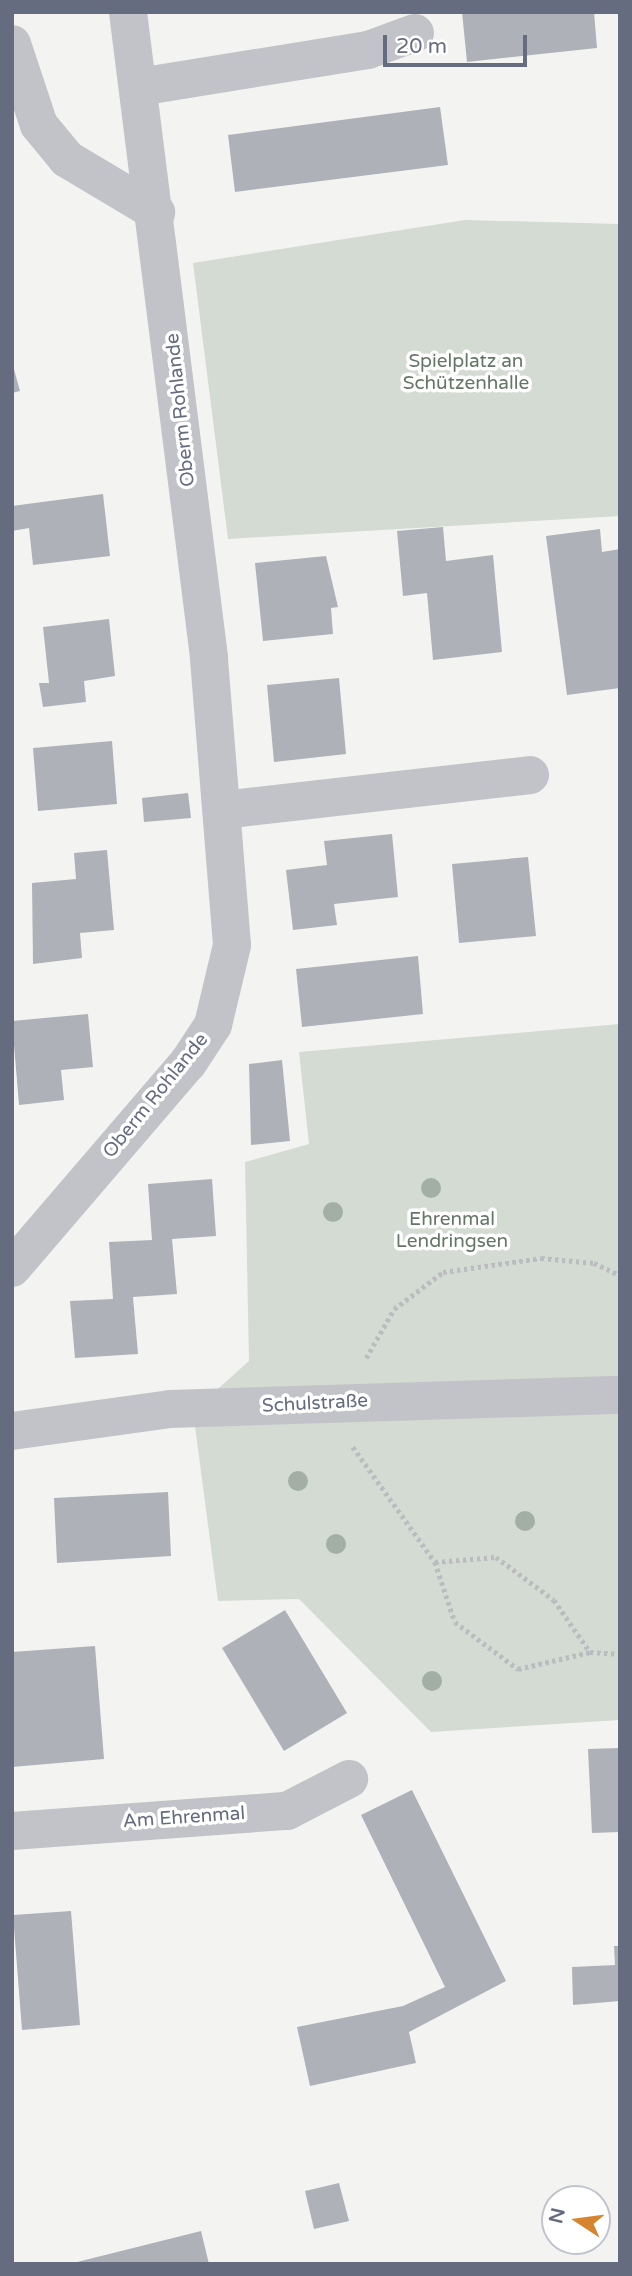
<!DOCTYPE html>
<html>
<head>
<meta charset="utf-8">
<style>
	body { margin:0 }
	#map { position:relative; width:632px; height:2276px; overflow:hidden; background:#f3f4f1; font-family:"Varela Round",sans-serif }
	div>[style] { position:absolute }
	.green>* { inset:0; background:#d3dbd2 }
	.building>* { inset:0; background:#aeb1b8 }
	.path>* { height:4.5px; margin-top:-2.25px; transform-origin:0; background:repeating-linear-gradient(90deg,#bbbcbf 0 3.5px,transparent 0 7px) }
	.minor>* { height:38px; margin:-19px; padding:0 19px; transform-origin:19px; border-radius:19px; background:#c2c3c8 }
	.trees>* { width:20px; height:20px; margin:-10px; border-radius:50%; background:#a4afa4 }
	span { translate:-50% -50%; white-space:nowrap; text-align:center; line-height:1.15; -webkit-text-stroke:7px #fff; paint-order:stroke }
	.park-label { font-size:19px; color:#647765 }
	.street-label { font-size:19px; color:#656c80 }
	.frame { position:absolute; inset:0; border:14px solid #656c80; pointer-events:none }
	.north { position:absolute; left:541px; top:2185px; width:70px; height:70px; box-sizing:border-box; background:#fff; border:2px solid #c1c4cc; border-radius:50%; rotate:283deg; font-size:19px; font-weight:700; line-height:28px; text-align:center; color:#656c80 }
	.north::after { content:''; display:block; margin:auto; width:24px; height:32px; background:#d6842f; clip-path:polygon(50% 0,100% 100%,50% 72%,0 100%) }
	.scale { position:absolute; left:383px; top:35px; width:144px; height:32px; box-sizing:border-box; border:4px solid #656c80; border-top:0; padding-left:9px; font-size:21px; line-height:24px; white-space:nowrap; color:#656c80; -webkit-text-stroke:5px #fff; paint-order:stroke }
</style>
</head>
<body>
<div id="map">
	<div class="green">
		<i style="clip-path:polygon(465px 220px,620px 224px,620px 516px,228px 539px,193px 263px)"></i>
		<i style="clip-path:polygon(620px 1024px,620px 1720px,431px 1732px,299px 1599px,218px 1601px,193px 1411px,249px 1361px,245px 1162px,309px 1144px,299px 1052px)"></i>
	</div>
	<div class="building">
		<i style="clip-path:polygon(462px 12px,594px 12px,597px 48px,467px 62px)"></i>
		<i style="clip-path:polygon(440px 107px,448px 165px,235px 192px,228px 135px)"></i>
		<i style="clip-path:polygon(12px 362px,20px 391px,12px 393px)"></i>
		<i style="clip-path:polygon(103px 494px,110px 556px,33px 565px,29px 528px,12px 531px,12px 506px)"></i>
		<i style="clip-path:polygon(443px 527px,446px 561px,493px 555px,502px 652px,433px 660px,427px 593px,403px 596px,397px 531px)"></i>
		<i style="clip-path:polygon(600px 529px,602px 552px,620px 549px,620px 688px,567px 695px,546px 536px)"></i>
		<i style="clip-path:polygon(326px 556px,338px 607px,331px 608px,333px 634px,263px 641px,255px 563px)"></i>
		<i style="clip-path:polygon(109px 619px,115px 676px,84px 681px,86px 702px,43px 707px,39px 683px,49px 683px,43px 627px)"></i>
		<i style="clip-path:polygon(339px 678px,346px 754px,274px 762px,267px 685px)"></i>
		<i style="clip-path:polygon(112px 741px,117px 804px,38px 811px,33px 748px)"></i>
		<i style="clip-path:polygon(188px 793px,191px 818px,144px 822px,142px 798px)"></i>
		<i style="clip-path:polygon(392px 834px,398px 897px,334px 904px,337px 925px,293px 930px,286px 870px,327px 865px,324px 841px)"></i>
		<i style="clip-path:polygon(107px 850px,114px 930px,80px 933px,82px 958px,33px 964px,32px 883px,76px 879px,74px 853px)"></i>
		<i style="clip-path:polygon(528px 857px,536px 936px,459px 943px,452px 864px)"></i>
		<i style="clip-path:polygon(418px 956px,423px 1014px,302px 1027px,296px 969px)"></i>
		<i style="clip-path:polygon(88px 1014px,93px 1067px,61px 1070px,64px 1100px,19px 1105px,12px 1021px)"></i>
		<i style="clip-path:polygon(282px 1060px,290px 1141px,251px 1145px,249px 1064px)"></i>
		<i style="clip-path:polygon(212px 1179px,216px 1236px,172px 1239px,177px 1294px,133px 1297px,138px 1354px,75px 1358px,70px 1301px,113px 1299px,109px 1242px,152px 1240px,148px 1184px)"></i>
		<i style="clip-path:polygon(168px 1492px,171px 1556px,57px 1563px,54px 1498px)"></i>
		<i style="clip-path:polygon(285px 1610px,347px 1713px,284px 1751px,222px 1648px)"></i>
		<i style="clip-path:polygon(95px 1646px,104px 1759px,12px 1767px,12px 1652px)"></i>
		<i style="clip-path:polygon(620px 1748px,620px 1832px,592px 1833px,588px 1749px)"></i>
		<i style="clip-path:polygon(412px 1790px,506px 1981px,409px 2032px,416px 2063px,310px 2086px,297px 2027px,403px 2006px,445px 1987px,361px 1815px)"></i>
		<i style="clip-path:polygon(71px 1911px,80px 2025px,22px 2030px,13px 1915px)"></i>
		<i style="clip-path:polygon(614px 1946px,620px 1946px,620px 2001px,573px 2005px,572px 1967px,615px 1965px)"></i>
		<i style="clip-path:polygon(339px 2183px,349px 2221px,314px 2229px,305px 2191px)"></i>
		<i style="clip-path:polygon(201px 2231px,209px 2264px,73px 2264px,73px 2263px)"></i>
	</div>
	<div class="path">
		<i style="left:366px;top:1358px;width:56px;rotate:-60.3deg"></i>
		<i style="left:394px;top:1309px;width:61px;rotate:-37.1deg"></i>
		<i style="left:443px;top:1272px;width:99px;rotate:-8.1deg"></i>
		<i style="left:541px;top:1258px;width:53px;rotate:5.4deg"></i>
		<i style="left:594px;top:1263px;width:29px;rotate:25deg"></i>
		<i style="left:353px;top:1447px;width:141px;rotate:54.5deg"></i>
		<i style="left:435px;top:1562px;width:63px;rotate:71.6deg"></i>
		<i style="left:455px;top:1622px;width:79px;rotate:36.7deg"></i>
		<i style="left:518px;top:1669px;width:74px;rotate:-13.3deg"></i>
		<i style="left:590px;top:1652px;width:30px;rotate:4deg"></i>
		<i style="left:435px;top:1562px;width:61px;rotate:-4.7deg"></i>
		<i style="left:496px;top:1557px;width:72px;rotate:36.6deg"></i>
		<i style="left:554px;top:1600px;width:63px;rotate:55.3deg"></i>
	</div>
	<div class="minor">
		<i style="left:12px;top:44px;width:85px;rotate:71.6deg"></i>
		<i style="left:39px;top:125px;width:44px;rotate:50.5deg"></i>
		<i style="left:67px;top:159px;width:104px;rotate:30.8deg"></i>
		<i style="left:139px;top:87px;width:232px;rotate:-9.2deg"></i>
		<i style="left:368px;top:50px;width:50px;rotate:-19.9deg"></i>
		<i style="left:223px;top:810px;width:309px;rotate:-6.5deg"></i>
		<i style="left:12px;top:1268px;width:270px;rotate:-49.4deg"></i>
		<i style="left:188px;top:1063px;width:45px;rotate:-56.7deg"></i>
		<i style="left:213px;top:1025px;width:82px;rotate:-76.6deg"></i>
		<i style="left:232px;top:945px;width:289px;rotate:-94.6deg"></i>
		<i style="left:209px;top:657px;width:650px;rotate:-97.16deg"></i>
		<i style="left:12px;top:1431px;width:160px;rotate:-7.9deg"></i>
		<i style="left:170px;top:1409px;width:450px;rotate:-1.8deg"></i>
		<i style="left:12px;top:1831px;width:276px;rotate:-4.2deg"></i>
		<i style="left:287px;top:1811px;width:70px;rotate:-27.3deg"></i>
	</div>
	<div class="trees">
		<i style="left:431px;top:1188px"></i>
		<i style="left:333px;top:1212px"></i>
		<i style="left:298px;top:1481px"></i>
		<i style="left:525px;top:1521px"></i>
		<i style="left:336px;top:1544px"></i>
		<i style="left:432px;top:1681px"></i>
	</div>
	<div class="park-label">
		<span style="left:466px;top:373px">Spielplatz an<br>Schützenhalle</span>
		<span style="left:452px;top:1231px">Ehrenmal<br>Lendringsen</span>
	</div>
	<div class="street-label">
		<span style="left:181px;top:410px;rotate:-96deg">Oberm Rohlande</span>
		<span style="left:156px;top:1096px;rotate:-51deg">Oberm Rohlande</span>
		<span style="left:315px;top:1404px;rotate:-3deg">Schulstraße</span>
		<span style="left:184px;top:1818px;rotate:-4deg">Am Ehrenmal</span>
	</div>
	<div class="frame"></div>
	<div class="north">N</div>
	<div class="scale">20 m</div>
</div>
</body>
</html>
